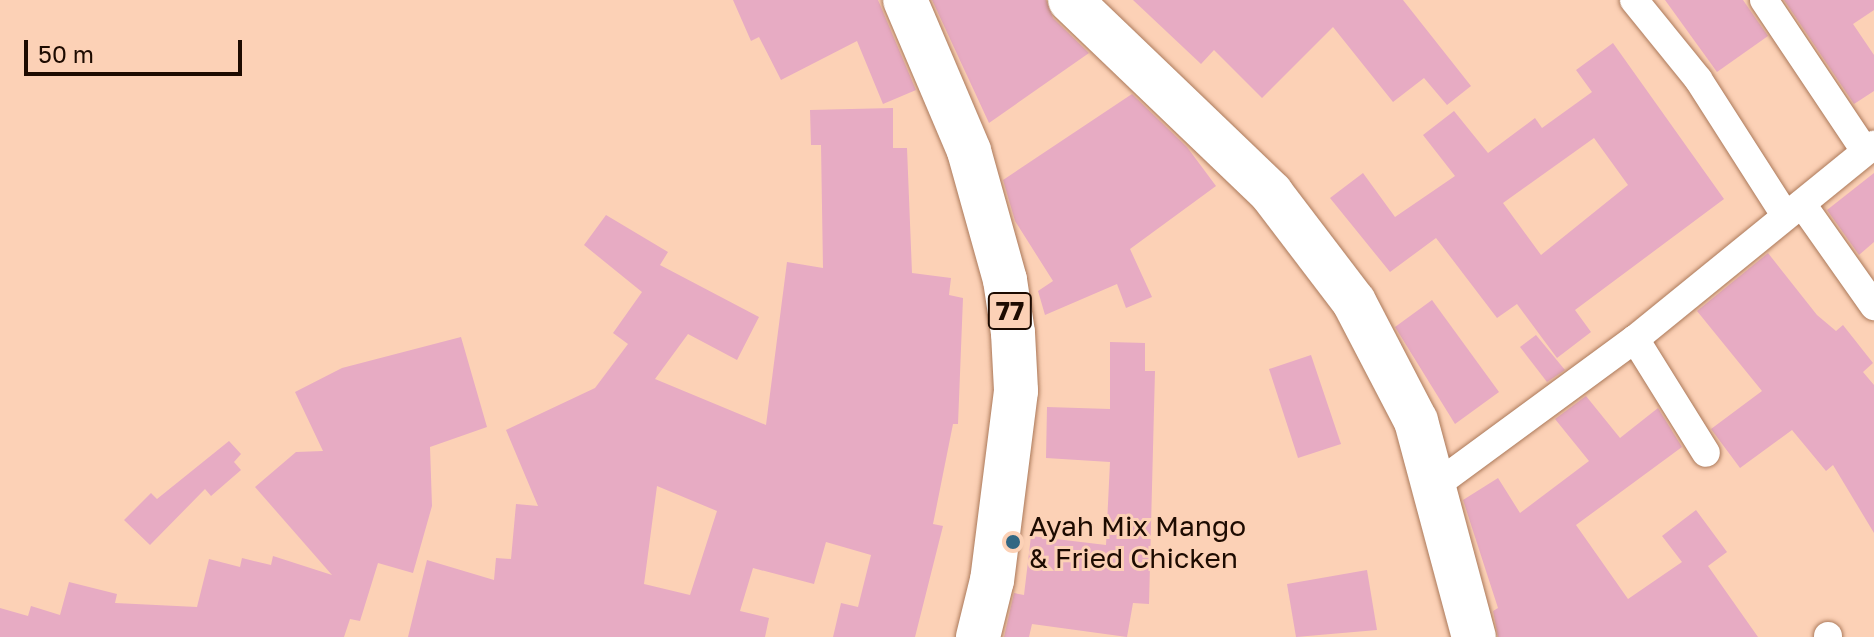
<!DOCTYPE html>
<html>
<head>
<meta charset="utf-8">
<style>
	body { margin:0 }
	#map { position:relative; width:1874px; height:637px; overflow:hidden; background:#fcd1b6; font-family:"Golos Text",sans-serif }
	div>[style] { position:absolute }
	.building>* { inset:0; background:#e7abc3 }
	.roads { filter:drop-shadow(0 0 2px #ab795a) drop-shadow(0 0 2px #ab795a) }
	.street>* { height:28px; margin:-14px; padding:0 14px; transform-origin:14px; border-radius:14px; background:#fff }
	.primary>* { height:44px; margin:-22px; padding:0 22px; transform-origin:22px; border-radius:22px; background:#fff }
	.highway>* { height:44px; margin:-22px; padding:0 22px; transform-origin:22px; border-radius:22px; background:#fff }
	.dots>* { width:22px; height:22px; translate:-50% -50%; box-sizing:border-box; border:4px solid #fcd1b6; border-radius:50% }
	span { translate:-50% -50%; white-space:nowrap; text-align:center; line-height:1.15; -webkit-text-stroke:6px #fcd1b6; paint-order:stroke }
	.shield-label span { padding:2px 6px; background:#fcd1b6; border:2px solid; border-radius:6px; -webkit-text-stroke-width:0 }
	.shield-label { font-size:26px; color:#1d0b01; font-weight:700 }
	.poi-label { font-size:28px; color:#1d0b01 }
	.left { translate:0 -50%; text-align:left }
	.scale { position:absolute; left:24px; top:40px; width:218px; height:36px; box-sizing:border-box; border:4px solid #1d0b01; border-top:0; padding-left:10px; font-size:24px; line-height:28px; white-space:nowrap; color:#1d0b01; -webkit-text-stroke:6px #fcd1b6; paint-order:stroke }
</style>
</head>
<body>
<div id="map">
	<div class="building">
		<i style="clip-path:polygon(733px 0,878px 0,916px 90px,883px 104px,857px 41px,781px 80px,759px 37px,751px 41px)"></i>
		<i style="clip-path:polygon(932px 0,1046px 0,1053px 18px,1089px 53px,989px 123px)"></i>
		<i style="clip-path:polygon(1133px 0,1403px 0,1471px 86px,1447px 105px,1424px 78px,1393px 102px,1333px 27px,1262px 98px,1214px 50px,1201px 64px)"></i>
		<i style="clip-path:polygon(1665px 0,1743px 0,1768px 36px,1717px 72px)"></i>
		<i style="clip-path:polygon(1784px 0,1874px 0,1874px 10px,1853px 24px,1874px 55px,1874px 91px,1854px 104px)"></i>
		<i style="clip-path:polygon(evenodd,1613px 43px,1724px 199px,1575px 310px,1591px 332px,1557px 358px,1517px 304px,1497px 318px,1436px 238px,1390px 272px,1330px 198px,1363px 173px,1395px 217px,1455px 176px,1423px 135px,1454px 111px,1488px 153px,1535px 118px,1542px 128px,1592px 92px,1576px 70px,1613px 43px,1594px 138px,1628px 185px,1541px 255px,1503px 203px,1594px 138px)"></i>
		<i style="clip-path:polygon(1132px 94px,1187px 147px,1216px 186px,1130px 249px,1152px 297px,1126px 308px,1117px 284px,1045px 315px,1038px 291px,1053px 281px,1015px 221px,1003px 180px)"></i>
		<i style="clip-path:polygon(evenodd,893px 108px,893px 148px,907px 148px,912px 273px,951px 278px,949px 295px,963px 298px,958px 424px,953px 424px,933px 524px,943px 526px,915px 637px,833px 637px,841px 603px,858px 607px,871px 555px,826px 542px,814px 584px,753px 568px,740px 611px,769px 618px,765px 637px,408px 637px,427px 560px,494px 580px,496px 558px,511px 559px,516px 504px,538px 506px,506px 430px,595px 388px,628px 344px,613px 333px,642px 292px,584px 245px,606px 215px,668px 252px,660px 265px,759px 317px,737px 360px,688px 334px,655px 379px,766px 425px,787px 262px,823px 268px,821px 145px,811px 145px,810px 110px,893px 108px,657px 486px,717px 511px,690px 595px,644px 584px,657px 486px)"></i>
		<i style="clip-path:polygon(1874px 173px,1874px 242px,1859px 255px,1827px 210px)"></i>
		<i style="clip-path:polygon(1768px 253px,1817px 315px,1836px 331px,1843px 325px,1873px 363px,1863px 372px,1874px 385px,1874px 533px,1833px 465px,1826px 471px,1792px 430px,1740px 468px,1711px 429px,1762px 391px,1697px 311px)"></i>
		<i style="clip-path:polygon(1432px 300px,1499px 392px,1455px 424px,1395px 327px)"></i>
		<i style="clip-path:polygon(1536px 335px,1565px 370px,1547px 382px,1520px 347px)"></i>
		<i style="clip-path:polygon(461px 337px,487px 427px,430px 447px,432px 506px,413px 573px,378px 563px,360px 621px,350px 619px,344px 637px,0 637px,0 608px,28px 616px,31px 606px,60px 615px,69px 582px,117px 594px,115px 603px,197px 607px,209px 559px,240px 567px,242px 558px,271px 565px,273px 556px,332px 575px,255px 487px,296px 452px,323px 451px,295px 392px,342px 368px)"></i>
		<i style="clip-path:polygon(1110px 342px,1145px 343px,1145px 371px,1155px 371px,1149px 604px,1133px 603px,1127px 637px,1032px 624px,1029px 637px,1004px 637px,1014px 593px,1024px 595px,1031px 536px,1106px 545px,1110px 462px,1046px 458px,1047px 407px,1110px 409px)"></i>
		<i style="clip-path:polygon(1311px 355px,1341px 444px,1298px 458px,1269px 369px)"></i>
		<i style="clip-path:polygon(1586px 396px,1620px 438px,1658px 408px,1682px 447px,1576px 525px,1628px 599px,1682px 562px,1662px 536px,1696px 510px,1727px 552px,1708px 566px,1758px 637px,1498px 637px,1493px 611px,1498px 608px,1463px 500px,1498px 478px,1520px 513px,1589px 461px,1555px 419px)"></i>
		<i style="clip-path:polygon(229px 441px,241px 454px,234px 462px,241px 470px,211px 496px,205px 489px,150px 545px,124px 520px,151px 493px,157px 499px)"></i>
		<i style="clip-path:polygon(1367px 570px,1377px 630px,1296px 637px,1287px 584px)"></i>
	</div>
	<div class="roads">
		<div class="street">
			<i style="left:1634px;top:0;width:102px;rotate:51deg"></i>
			<i style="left:1698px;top:79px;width:161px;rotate:57.4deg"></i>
			<i style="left:1764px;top:0;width:182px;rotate:56.2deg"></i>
			<i style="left:1802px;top:204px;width:125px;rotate:54.8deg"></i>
			<i style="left:1635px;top:339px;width:134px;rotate:58.1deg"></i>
			<i style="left:1436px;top:485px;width:247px;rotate:-36.3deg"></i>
			<i style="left:1635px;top:339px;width:308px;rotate:-39.1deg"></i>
			<i style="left:1828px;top:636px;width:1px;rotate:90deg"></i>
		</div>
		<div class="primary">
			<i style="left:1070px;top:0;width:279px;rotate:43.8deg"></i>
			<i style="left:1271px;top:193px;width:137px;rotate:52.7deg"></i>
			<i style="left:1354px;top:302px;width:134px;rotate:62.5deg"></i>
			<i style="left:1416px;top:421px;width:224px;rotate:75deg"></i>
		</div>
		<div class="highway">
			<i style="left:905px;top:0;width:164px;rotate:67deg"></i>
			<i style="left:969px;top:151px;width:134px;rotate:74.4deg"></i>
			<i style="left:1005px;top:280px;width:54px;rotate:81.4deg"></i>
			<i style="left:1013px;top:333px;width:58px;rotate:87deg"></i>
			<i style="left:1016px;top:391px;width:191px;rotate:97.2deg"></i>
			<i style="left:992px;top:580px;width:59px;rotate:103.8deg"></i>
		</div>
	</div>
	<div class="dots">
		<i style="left:1013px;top:542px;background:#326783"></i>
	</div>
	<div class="shield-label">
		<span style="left:1010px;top:311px">77</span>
	</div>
	<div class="poi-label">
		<span class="left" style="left:1029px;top:542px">Ayah Mix Mango<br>&amp; Fried Chicken</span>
	</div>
	<div class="scale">50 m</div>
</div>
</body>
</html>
